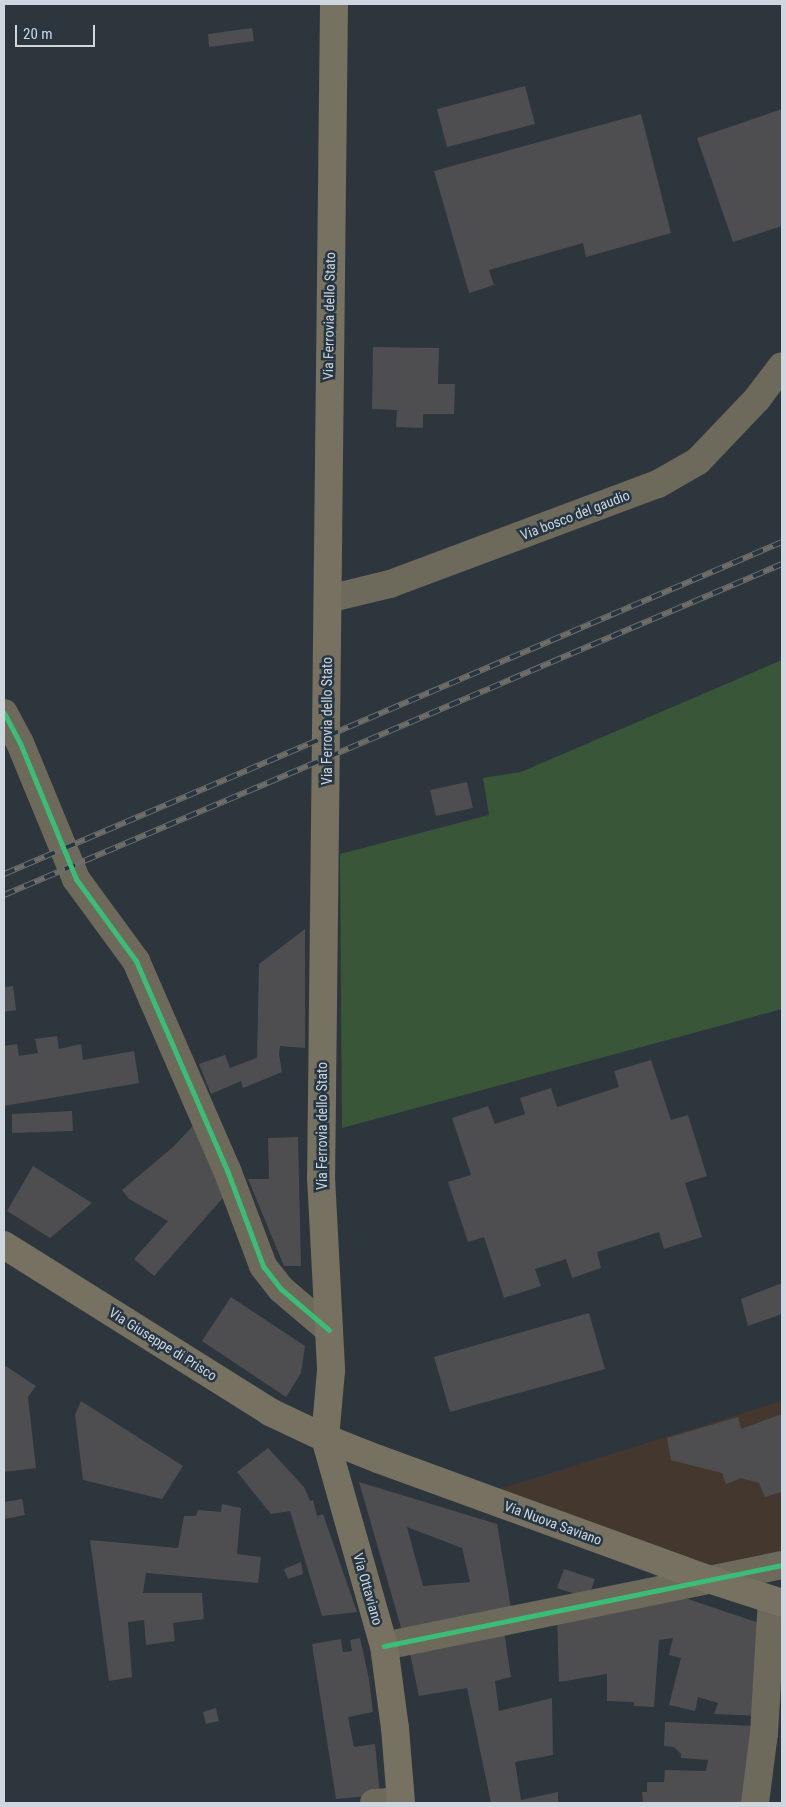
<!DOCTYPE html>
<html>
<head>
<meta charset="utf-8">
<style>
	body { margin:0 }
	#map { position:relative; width:786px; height:1807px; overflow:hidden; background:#2d353d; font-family:"Roboto Condensed",sans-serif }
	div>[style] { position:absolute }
	.industrial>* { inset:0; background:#44382e }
	.green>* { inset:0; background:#395738 }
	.building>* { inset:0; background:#4e4e50 }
	.minor>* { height:28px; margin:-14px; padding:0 14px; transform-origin:14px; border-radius:14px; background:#6d695b }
	.major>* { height:28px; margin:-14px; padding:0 14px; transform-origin:14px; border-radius:14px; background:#767161 }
	.rail>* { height:5.5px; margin-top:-2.75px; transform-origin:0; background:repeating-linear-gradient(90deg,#273643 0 11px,#6e6d67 0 22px); box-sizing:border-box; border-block:1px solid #6e6d67 }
	.cycleway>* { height:5px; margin:-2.5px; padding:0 2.5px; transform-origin:2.5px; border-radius:2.5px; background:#3abd76 }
	span { translate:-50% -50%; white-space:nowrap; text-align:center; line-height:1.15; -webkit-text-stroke:5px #273643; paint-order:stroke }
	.street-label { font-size:14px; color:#ced7df }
	.frame { position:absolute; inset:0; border:5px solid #ced7df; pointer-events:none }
	.scale { position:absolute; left:15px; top:25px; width:80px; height:22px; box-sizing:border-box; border:2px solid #ced7df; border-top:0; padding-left:6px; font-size:15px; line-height:18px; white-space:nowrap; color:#ced7df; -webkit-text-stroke:4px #273643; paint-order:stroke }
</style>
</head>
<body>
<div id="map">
	<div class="industrial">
		<i style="clip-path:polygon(782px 1401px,782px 1559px,712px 1574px,486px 1493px)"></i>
	</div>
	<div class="green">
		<i style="clip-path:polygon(782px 660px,782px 1009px,342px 1128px,340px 854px,489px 815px,483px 778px,521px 772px)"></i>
	</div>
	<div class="building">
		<i style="clip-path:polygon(252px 28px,254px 41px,209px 47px,208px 34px)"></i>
		<i style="clip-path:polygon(525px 86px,535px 124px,447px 147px,437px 109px)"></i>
		<i style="clip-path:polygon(782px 109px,782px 226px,733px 242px,697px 138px)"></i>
		<i style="clip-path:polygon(641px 114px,671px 233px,586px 257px,583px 243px,489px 270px,494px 285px,469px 293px,434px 171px)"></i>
		<i style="clip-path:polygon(373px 347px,439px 348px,438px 384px,455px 384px,454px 414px,423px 414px,423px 428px,396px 427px,397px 410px,372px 409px)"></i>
		<i style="clip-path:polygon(467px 782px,473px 808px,436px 816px,430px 790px)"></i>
		<i style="clip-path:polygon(305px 929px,305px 1048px,280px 1046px,279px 1054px,282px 1072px,243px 1088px,241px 1081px,211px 1094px,199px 1064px,225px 1055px,230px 1068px,257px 1058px,259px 964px)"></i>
		<i style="clip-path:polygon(13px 986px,16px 1010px,4px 1012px,4px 987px)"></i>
		<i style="clip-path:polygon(57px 1036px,59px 1049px,81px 1044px,83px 1060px,134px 1051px,139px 1083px,4px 1106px,4px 1046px,17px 1044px,19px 1056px,38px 1053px,35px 1039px)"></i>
		<i style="clip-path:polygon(651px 1060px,671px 1120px,688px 1115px,707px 1176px,685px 1183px,702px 1237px,664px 1249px,659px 1232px,597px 1252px,601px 1268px,572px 1278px,566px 1259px,535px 1269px,541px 1286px,504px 1298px,484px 1237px,468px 1242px,448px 1182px,471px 1175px,452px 1118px,488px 1106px,495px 1124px,525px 1114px,520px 1098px,551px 1088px,557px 1107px,619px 1087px,614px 1071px)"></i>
		<i style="clip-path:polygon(72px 1111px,73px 1131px,12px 1133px,12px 1114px)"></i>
		<i style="clip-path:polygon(193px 1126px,212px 1151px,229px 1191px,154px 1276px,134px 1259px,168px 1221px,129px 1199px,122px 1190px,173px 1147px)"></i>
		<i style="clip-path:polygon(298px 1137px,301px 1266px,284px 1266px,248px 1179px,269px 1179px,268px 1138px)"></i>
		<i style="clip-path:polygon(33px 1166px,92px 1203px,50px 1238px,7px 1211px)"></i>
		<i style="clip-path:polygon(782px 1283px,782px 1314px,748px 1326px,741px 1299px)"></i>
		<i style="clip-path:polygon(231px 1297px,305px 1346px,301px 1373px,286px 1397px,202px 1341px)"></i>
		<i style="clip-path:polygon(589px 1313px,605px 1369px,450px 1412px,434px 1357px)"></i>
		<i style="clip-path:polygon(4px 1365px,36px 1386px,28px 1397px,36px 1468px,4px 1472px)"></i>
		<i style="clip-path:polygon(81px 1401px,183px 1466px,162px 1499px,83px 1480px,75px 1415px)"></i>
		<i style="clip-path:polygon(782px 1414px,782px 1492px,765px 1497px,759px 1483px,741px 1478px,726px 1484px,722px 1473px,671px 1460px,667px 1438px,738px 1417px,741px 1429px)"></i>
		<i style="clip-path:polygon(268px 1448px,304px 1487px,310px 1501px,313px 1500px,317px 1516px,323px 1514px,357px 1612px,322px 1616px,290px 1511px,271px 1514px,237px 1472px)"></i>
		<i style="clip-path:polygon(evenodd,359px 1482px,497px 1524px,511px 1608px,402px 1631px,359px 1482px,407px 1527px,462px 1548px,470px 1582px,423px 1586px,407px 1527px)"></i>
		<i style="clip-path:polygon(22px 1499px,25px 1515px,4px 1519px,4px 1502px)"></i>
		<i style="clip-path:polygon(222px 1504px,241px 1508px,237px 1554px,261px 1557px,258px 1583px,146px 1573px,143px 1593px,202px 1593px,204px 1619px,173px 1623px,175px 1641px,146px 1645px,144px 1620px,128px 1622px,132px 1677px,109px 1681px,90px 1540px,178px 1548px,184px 1516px,196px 1516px,198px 1510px,221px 1512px)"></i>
		<i style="clip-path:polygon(301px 1562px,303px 1574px,288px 1579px,284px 1569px)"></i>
		<i style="clip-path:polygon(564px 1569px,595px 1579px,588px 1598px,557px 1588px)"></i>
		<i style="clip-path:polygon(670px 1593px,762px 1624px,762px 1716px,714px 1714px,718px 1703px,698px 1697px,695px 1711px,669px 1705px,681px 1658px,669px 1655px,673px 1638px,659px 1640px,654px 1707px,634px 1706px,634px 1702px,607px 1701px,607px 1674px,559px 1682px,557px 1616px)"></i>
		<i style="clip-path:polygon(503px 1625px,511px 1677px,495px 1681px,499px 1711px,552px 1698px,553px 1755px,515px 1762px,521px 1800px,558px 1792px,558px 1803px,491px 1803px,467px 1688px,419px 1696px,409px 1649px)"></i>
		<i style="clip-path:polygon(360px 1638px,369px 1679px,373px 1712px,348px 1717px,354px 1747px,375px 1744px,380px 1795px,336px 1799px,312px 1644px,341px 1639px,343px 1652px,352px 1651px,350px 1640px)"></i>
		<i style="clip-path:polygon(216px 1708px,219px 1721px,206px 1724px,203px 1712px)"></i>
		<i style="clip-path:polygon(665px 1722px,756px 1726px,745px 1803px,643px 1803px,642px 1792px,647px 1792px,647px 1782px,664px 1782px,665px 1770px,706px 1771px,708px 1760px,681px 1758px,681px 1754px,674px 1747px,664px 1746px)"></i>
	</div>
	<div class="minor">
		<i style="left:328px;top:599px;width:64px;rotate:-13.6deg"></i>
		<i style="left:390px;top:584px;width:286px;rotate:-20.5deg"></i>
		<i style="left:658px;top:484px;width:46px;rotate:-29.9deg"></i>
		<i style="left:698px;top:461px;width:86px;rotate:-46.4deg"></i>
		<i style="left:757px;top:399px;width:41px;rotate:-52.9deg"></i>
		<i style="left:4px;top:713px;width:34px;rotate:62deg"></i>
		<i style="left:20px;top:743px;width:147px;rotate:67.6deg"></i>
		<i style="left:76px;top:879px;width:102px;rotate:53.8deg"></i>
		<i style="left:136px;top:961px;width:228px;rotate:66.5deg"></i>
		<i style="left:227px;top:1170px;width:103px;rotate:69.4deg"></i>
		<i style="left:263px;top:1266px;width:29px;rotate:52deg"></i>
		<i style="left:281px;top:1289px;width:63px;rotate:40.5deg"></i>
		<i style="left:384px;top:1646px;width:406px;rotate:-11.5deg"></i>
		<i style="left:374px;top:1803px;width:26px;rotate:-4deg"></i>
		<i style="left:755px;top:1803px;width:71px;rotate:-82.7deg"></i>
		<i style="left:764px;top:1733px;width:133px;rotate:-86.6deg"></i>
	</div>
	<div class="major">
		<i style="left:334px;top:4px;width:1173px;rotate:90.63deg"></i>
		<i style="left:321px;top:1177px;width:194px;rotate:87deg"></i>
		<i style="left:331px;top:1371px;width:67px;rotate:95.1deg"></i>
		<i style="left:325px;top:1438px;width:216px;rotate:74.2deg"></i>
		<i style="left:384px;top:1646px;width:83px;rotate:82.4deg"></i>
		<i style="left:395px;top:1728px;width:75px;rotate:85.4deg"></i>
		<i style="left:4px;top:1245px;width:314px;rotate:32.1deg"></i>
		<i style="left:270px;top:1412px;width:61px;rotate:25.3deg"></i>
		<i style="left:325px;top:1438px;width:57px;rotate:21.6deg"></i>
		<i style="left:378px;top:1459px;width:354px;rotate:20deg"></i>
		<i style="left:711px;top:1580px;width:75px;rotate:17.9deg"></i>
	</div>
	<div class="rail">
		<i style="left:4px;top:874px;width:846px;rotate:-23.11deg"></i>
		<i style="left:4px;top:895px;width:845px;rotate:-23.05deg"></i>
	</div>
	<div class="cycleway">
		<i style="left:4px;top:713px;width:34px;rotate:62deg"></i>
		<i style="left:20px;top:743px;width:147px;rotate:67.6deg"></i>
		<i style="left:76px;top:879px;width:102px;rotate:53.8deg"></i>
		<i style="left:136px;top:961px;width:228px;rotate:66.5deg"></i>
		<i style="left:227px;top:1170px;width:103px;rotate:69.4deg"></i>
		<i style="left:263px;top:1266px;width:29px;rotate:52deg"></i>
		<i style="left:281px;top:1289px;width:63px;rotate:40.5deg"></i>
		<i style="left:384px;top:1646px;width:406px;rotate:-11.5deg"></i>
	</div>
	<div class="street-label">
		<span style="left:329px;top:316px;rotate:-89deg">Via Ferrovia dello Stato</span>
		<span style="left:575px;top:515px;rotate:-21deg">Via bosco del gaudio</span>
		<span style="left:327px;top:721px;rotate:-90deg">Via Ferrovia dello Stato</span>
		<span style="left:322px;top:1126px;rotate:-90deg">Via Ferrovia dello Stato</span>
		<span style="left:163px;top:1344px;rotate:32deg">Via Giuseppe di Prisco</span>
		<span style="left:553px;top:1523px;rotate:20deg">Via Nuova Saviano</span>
		<span style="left:368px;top:1589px;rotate:74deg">Via Ottaviano</span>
	</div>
	<div class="frame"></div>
	<div class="scale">20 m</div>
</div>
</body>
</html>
